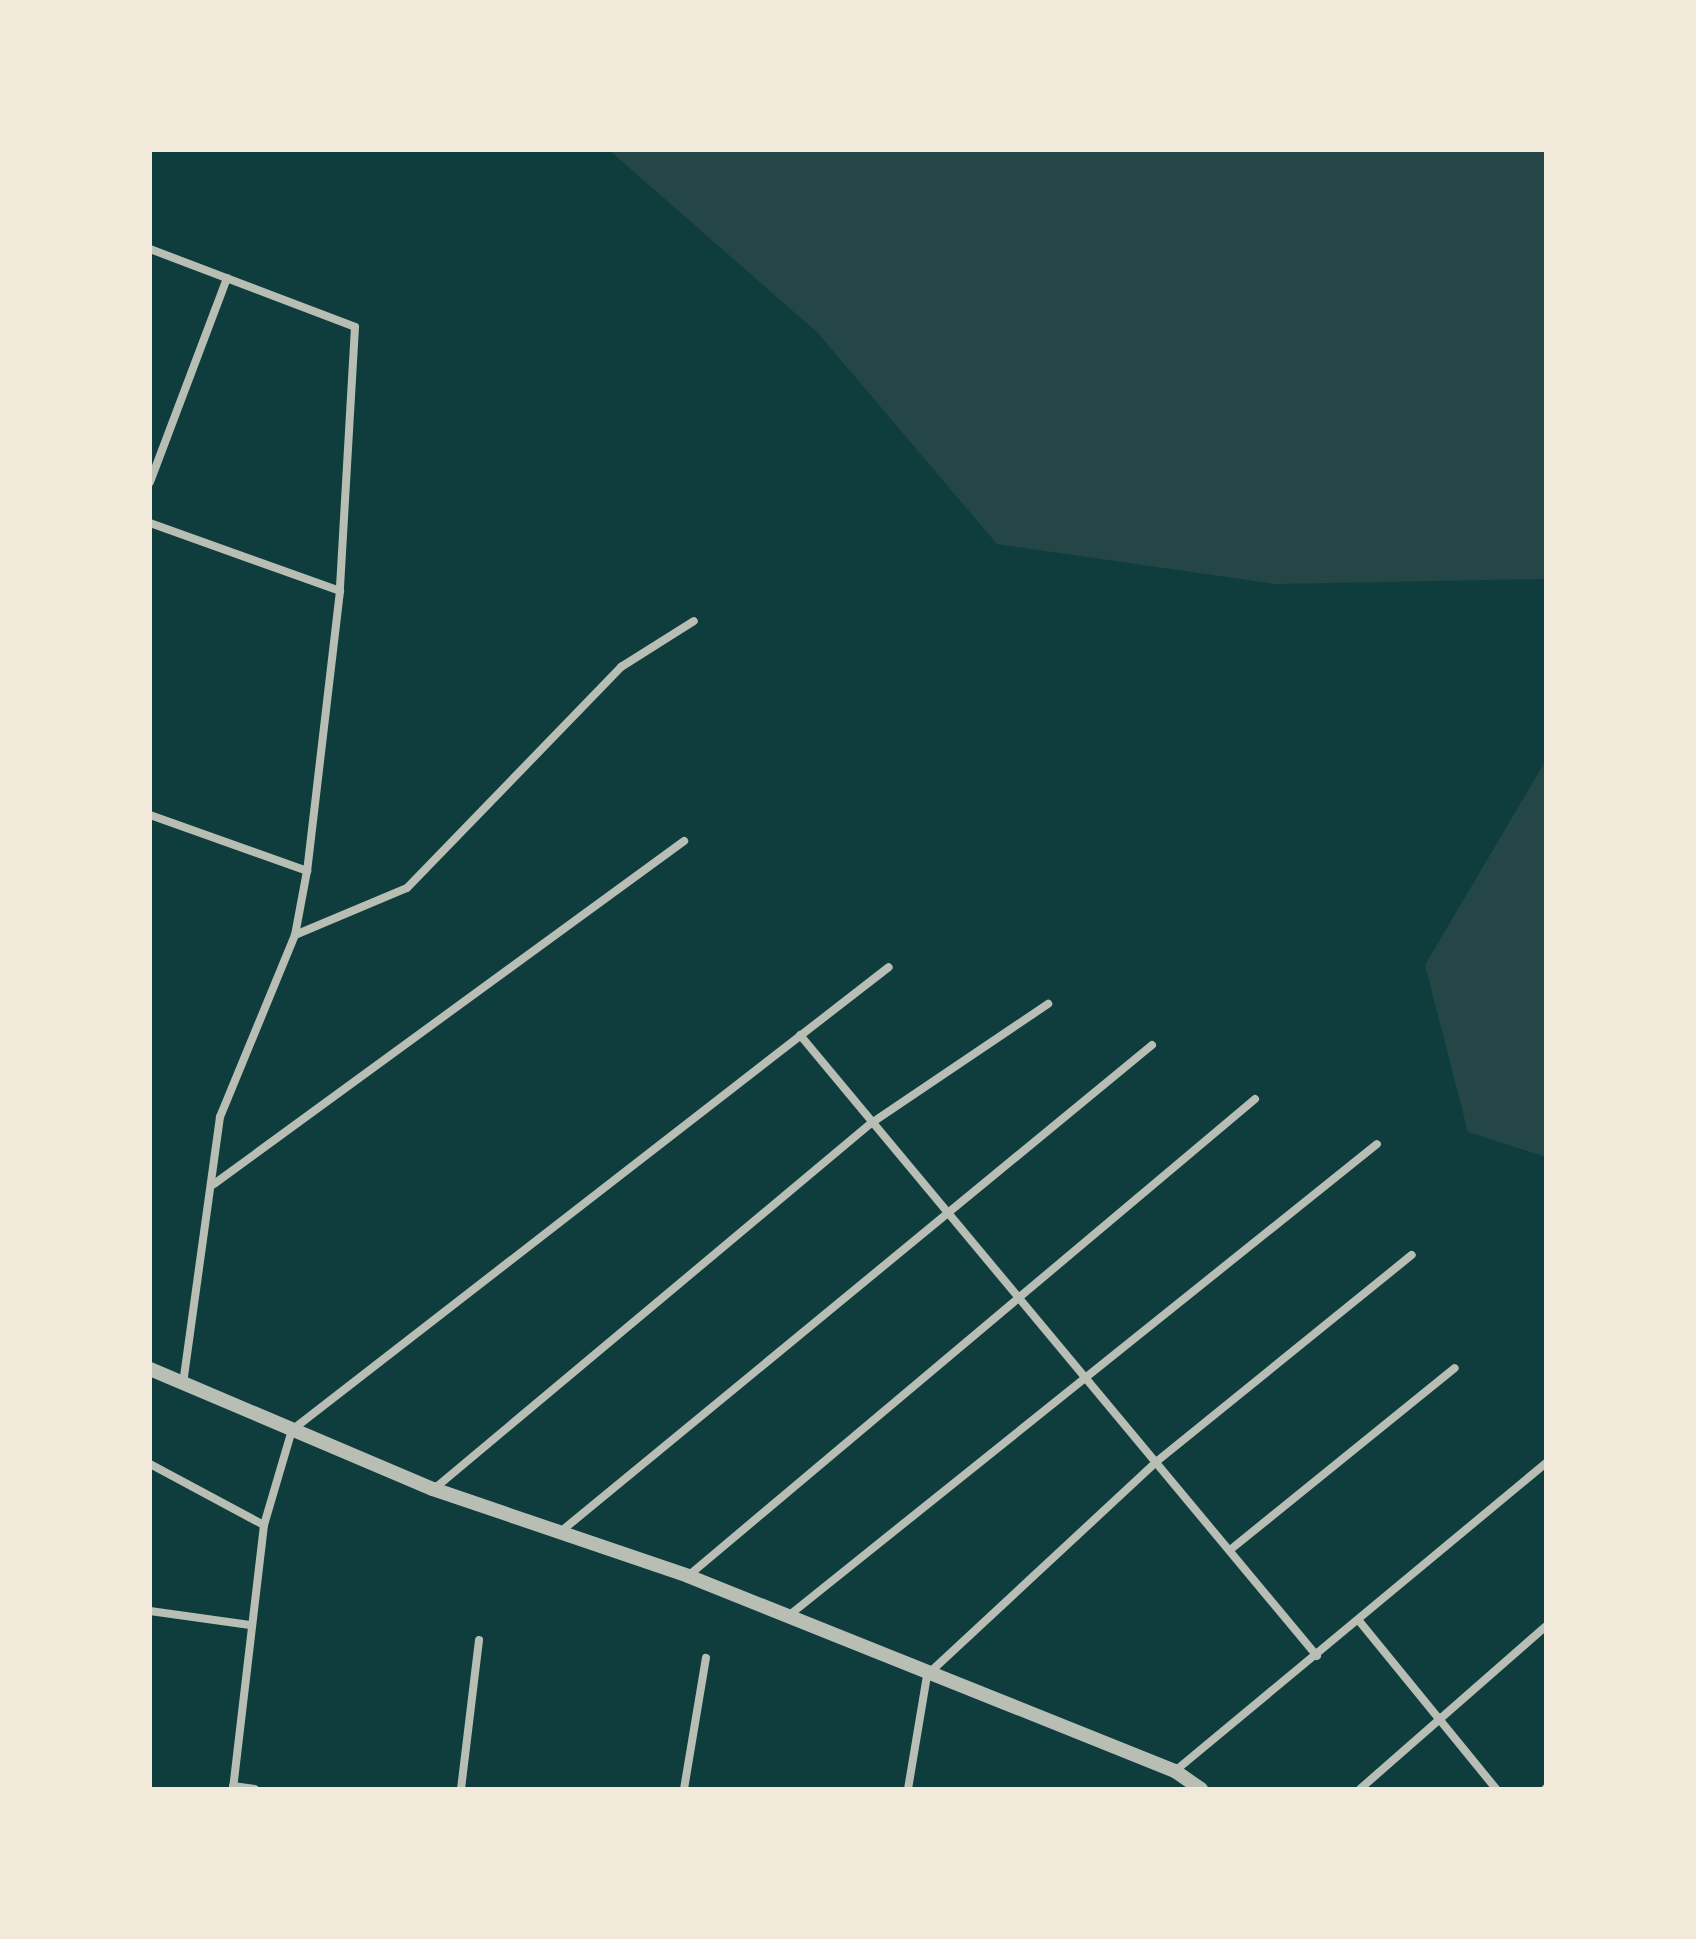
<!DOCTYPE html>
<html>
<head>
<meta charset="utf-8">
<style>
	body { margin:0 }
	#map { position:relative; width:1696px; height:1939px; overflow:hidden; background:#0f3d3e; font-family:"Asap Condensed",sans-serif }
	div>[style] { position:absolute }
	.green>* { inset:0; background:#244646 }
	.minor>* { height:8px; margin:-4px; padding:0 4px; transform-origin:4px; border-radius:4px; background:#b8beb3 }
	.tertiary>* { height:14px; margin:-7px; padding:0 7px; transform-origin:7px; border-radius:7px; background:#b8beb3 }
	span { translate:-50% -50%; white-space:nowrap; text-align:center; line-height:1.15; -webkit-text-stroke:8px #f1e9da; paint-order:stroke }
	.frame { position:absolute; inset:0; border:152px solid #f1e9da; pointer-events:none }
</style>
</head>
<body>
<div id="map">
	<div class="green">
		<i style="clip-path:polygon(609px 150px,1546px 150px,1546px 579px,1275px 584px,997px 544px,818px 333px)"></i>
		<i style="clip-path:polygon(1546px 760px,1546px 1157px,1468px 1132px,1425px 965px)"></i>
	</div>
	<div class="minor">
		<i style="left:150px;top:249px;width:219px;rotate:20.8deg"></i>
		<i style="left:355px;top:327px;width:264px;rotate:93.3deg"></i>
		<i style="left:340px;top:591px;width:282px;rotate:96.7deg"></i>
		<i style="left:307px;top:871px;width:65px;rotate:100.6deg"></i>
		<i style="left:295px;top:935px;width:197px;rotate:112.4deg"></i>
		<i style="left:220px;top:1117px;width:270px;rotate:97.9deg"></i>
		<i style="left:150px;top:482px;width:218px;rotate:-69.3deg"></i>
		<i style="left:150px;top:523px;width:202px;rotate:19.7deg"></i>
		<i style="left:150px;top:815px;width:167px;rotate:19.6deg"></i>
		<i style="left:295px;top:935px;width:121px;rotate:-22.8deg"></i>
		<i style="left:407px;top:888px;width:308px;rotate:-45.9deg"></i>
		<i style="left:621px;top:667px;width:86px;rotate:-32.2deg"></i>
		<i style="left:800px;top:1035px;width:808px;rotate:50.22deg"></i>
		<i style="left:214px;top:1184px;width:582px;rotate:-36.12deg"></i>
		<i style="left:150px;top:1464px;width:129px;rotate:28.2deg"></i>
		<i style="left:434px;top:1489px;width:569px;rotate:-39.93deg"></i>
		<i style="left:870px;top:1124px;width:215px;rotate:-34deg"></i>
		<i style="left:559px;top:1533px;width:768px;rotate:-39.45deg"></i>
		<i style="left:1230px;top:1550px;width:289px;rotate:-39deg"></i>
		<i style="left:688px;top:1576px;width:741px;rotate:-40.07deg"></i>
		<i style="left:150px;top:1611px;width:101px;rotate:8deg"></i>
		<i style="left:787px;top:1617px;width:756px;rotate:-38.72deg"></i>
		<i style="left:1360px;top:1622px;width:215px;rotate:50.8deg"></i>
		<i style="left:1175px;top:1771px;width:482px;rotate:-39.7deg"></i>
		<i style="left:233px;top:1786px;width:22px;rotate:8deg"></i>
		<i style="left:233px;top:1789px;width:266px;rotate:-83.3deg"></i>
		<i style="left:264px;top:1525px;width:99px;rotate:-73.6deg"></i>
		<i style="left:292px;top:1430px;width:755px;rotate:-37.8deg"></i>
		<i style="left:461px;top:1789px;width:150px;rotate:-83.1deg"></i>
		<i style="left:684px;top:1789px;width:133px;rotate:-80.5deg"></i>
		<i style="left:908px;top:1789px;width:116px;rotate:-80.5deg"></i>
		<i style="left:927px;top:1675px;width:313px;rotate:-42.9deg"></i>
		<i style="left:1156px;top:1462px;width:329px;rotate:-39deg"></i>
		<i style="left:1360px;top:1789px;width:247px;rotate:-41.2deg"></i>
		<i style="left:1545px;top:1789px;width:1px;rotate:-45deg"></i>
	</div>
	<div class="tertiary">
		<i style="left:150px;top:1369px;width:307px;rotate:23deg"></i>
		<i style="left:433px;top:1489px;width:269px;rotate:18.8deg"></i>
		<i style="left:688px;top:1576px;width:525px;rotate:21.82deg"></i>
		<i style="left:1175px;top:1771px;width:32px;rotate:35deg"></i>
	</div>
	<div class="frame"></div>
</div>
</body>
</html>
